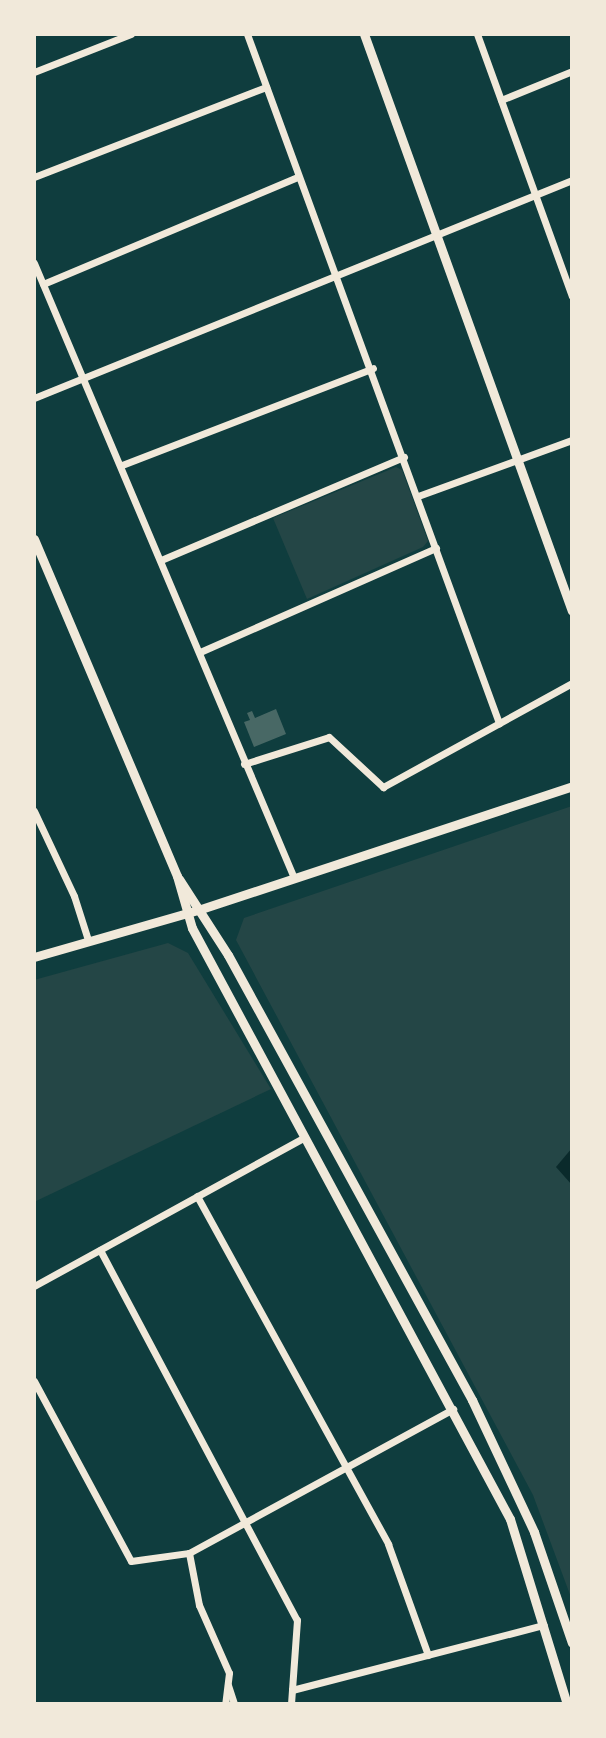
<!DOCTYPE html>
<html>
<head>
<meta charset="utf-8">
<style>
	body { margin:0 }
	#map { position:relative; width:606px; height:1738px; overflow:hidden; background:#0f3d3e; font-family:Inter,sans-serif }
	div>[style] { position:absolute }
	.green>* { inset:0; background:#244646 }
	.water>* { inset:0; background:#0a2a2b }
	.building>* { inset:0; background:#486865 }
	.minor>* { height:7px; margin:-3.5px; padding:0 3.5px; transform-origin:3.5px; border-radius:3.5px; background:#f1e9da }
	.tertiary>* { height:9px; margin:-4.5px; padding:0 4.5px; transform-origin:4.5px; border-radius:4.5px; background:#f1e9da }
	span { translate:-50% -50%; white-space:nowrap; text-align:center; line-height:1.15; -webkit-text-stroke:6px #f1e9da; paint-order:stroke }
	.frame { position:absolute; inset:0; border:36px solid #f1e9da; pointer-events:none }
</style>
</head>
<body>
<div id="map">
	<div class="green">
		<i style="clip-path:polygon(396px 467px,402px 470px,428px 541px,423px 547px,307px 599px,273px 518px)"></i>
		<i style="clip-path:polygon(572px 806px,572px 1600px,533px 1495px,236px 940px,244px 918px)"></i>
		<i style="clip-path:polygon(168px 943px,188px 953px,271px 1089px,34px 1202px,34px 980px)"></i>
	</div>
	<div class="water">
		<i style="clip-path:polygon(572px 1148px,572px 1185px,556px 1167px)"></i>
	</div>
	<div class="building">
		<i style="clip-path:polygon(276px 709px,286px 734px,254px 747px,244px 722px,250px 720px,247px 713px,252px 711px,255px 718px)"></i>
	</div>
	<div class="minor">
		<i style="left:247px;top:34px;width:734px;rotate:69.91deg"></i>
		<i style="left:477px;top:34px;width:279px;rotate:70.1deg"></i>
		<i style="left:34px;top:72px;width:104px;rotate:-21.4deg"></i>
		<i style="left:501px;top:100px;width:77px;rotate:-22.2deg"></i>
		<i style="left:34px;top:177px;width:249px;rotate:-21.2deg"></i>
		<i style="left:34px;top:263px;width:668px;rotate:67.08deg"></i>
		<i style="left:43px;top:284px;width:276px;rotate:-22.8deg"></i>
		<i style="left:34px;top:398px;width:580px;rotate:-22.06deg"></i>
		<i style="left:122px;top:465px;width:269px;rotate:-21.1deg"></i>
		<i style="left:418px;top:496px;width:164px;rotate:-20deg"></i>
		<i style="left:161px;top:560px;width:264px;rotate:-23deg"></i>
		<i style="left:200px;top:652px;width:258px;rotate:-23.8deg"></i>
		<i style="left:244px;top:764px;width:89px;rotate:-17.6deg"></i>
		<i style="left:329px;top:737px;width:74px;rotate:42.8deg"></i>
		<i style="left:383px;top:787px;width:216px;rotate:-28.8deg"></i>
		<i style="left:34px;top:811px;width:94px;rotate:64.8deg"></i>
		<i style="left:74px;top:896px;width:46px;rotate:72.3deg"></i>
		<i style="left:197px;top:1196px;width:397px;rotate:61.2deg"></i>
		<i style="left:388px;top:1544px;width:118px;rotate:70.2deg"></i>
		<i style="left:100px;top:1250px;width:419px;rotate:62deg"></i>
		<i style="left:297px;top:1620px;width:70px;rotate:94.1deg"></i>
		<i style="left:292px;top:1690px;width:260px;rotate:-14.5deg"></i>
		<i style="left:34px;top:1286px;width:309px;rotate:-28.8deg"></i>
		<i style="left:34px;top:1381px;width:204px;rotate:61.7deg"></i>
		<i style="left:131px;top:1561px;width:59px;rotate:-7.9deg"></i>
		<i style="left:189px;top:1553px;width:301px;rotate:-28.6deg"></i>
		<i style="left:189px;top:1553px;width:53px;rotate:79.1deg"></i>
		<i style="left:199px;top:1605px;width:74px;rotate:66.2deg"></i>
		<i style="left:229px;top:1673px;width:31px;rotate:97deg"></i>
		<i style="left:228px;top:1685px;width:20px;rotate:72deg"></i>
		<i style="left:291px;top:1704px;width:14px;rotate:-86deg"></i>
	</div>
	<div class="tertiary">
		<i style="left:364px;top:34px;width:613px;rotate:70.18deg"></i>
		<i style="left:34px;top:539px;width:366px;rotate:67deg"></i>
		<i style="left:177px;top:876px;width:54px;rotate:73.9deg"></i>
		<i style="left:192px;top:928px;width:671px;rotate:61.72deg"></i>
		<i style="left:510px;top:1519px;width:194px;rotate:72.9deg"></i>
		<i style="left:179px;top:879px;width:90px;rotate:57.2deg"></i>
		<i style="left:228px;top:955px;width:508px;rotate:61.26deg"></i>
		<i style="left:472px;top:1400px;width:146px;rotate:64.8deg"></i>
		<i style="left:534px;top:1532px;width:117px;rotate:71.1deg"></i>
		<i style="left:34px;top:957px;width:174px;rotate:-16deg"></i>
		<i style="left:201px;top:909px;width:391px;rotate:-18.3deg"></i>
	</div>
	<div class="frame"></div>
</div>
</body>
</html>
